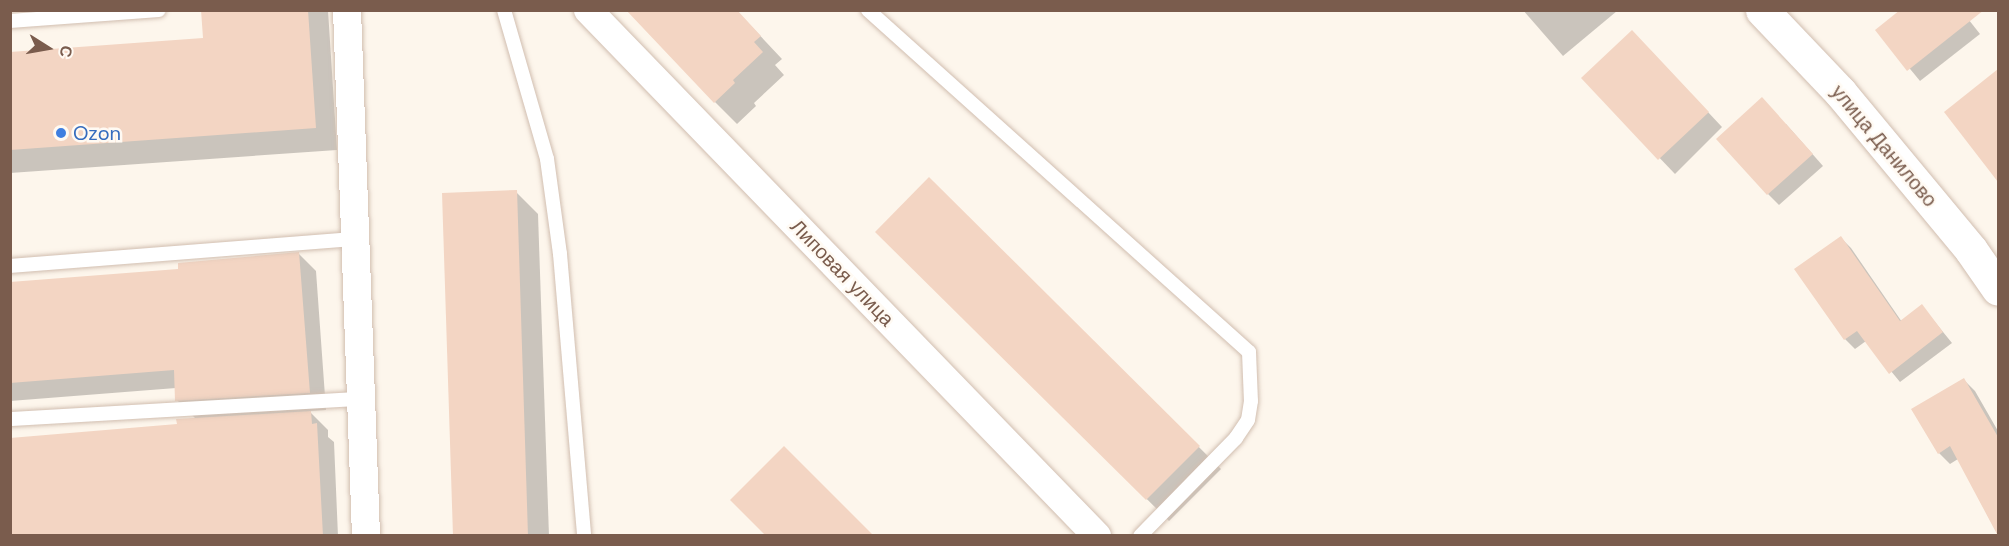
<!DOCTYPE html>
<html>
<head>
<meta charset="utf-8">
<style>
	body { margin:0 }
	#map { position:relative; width:2009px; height:546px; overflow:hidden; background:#fdf6ec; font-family:"DM Sans",sans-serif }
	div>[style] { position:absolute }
	.shadow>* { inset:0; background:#0003 }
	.building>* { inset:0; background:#f3d5c3 }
	.roads { filter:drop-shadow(0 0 2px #d1beb0) drop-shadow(0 0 2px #d1beb0) }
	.lane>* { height:14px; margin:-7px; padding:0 7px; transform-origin:7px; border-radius:7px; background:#fff }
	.street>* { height:28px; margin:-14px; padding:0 14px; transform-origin:14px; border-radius:14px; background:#fff }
	.secondary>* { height:33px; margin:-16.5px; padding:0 16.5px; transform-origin:16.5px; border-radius:16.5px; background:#fff }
	.dots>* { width:16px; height:16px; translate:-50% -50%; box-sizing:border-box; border:3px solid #fffaf3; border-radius:50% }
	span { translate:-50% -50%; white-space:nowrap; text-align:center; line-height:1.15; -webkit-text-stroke:5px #fffaf3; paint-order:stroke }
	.shop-label { font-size:20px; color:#366cbe }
	.left { translate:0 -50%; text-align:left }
	.street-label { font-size:20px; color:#7a5c4d }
	.frame { position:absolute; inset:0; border:12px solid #7a5c4d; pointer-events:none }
	.north { position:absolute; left:18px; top:18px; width:60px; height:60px; -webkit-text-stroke:4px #fffaf3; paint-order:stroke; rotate:101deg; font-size:16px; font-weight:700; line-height:24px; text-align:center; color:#7a5c4d }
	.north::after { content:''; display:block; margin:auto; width:21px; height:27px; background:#7a5c4d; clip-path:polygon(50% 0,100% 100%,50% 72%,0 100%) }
</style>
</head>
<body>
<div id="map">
	<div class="shadow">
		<i style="clip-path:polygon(203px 10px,328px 10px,337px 150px,10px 173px,10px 53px,205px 40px)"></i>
		<i style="clip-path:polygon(736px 10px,782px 59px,775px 65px,784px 75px,754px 103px,756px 106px,737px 124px,715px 102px)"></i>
		<i style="clip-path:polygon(1523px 10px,1616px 10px,1617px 11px,1563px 56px)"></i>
		<i style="clip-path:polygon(1961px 10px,1980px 34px,1920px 81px,1878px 30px)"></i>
		<i style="clip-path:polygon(1648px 48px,1722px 127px,1675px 174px,1583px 78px)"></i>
		<i style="clip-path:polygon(1998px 71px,1998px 178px,1946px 113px)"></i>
		<i style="clip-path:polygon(1786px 124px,1823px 166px,1779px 205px,1768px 194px)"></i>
		<i style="clip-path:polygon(929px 179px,1221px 469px,1169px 521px,877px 232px)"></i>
		<i style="clip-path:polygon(516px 192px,538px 214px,549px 536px,455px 536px)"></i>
		<i style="clip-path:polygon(1841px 238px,1851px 248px,1902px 322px,1922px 306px,1952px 343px,1900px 382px,1866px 341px,1855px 349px,1845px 339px,1796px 269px)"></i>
		<i style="clip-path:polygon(299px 254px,316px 271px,326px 410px,309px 411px,328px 430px,328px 437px,334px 442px,338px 536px,10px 536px,178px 425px,196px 419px,177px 400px,176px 388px,10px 401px,10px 284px,180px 270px)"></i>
		<i style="clip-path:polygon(1964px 380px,1975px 391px,1998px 431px,1998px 535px,1958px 459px,1950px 464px,1939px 453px)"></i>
	</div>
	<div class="building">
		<i style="clip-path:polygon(201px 10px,308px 10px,316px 128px,10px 150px,10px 52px,203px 38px)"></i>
		<i style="clip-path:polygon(626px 10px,737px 10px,761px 36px,754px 42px,763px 52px,733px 80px,735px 83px,714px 103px)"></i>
		<i style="clip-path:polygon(1900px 10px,1984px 10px,1907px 71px,1875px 30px)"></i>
		<i style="clip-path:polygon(1632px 30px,1709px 112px,1658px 160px,1581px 78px)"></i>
		<i style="clip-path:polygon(1998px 69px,1998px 182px,1944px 112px)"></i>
		<i style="clip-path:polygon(1762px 97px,1813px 154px,1767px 195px,1716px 139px)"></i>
		<i style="clip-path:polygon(929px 177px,1200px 446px,1146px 500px,875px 232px)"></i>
		<i style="clip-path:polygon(517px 190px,528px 536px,453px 536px,442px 193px)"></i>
		<i style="clip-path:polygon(1841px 236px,1900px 321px,1922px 304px,1943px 332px,1889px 374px,1857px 331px,1844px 340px,1794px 269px)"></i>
		<i style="clip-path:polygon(299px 252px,310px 393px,175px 401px,174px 370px,10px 383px,10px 282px,178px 269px,178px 263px)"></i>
		<i style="clip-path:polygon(1964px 378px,1998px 437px,1998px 536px,1950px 446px,1938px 454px,1911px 409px)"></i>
		<i style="clip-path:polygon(311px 411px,312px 424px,317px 423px,323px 536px,10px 536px,10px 438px,177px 424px,176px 419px)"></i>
		<i style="clip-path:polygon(784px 446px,874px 536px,766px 536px,730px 500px)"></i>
	</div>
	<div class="roads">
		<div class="lane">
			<i style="left:504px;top:10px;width:155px;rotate:73.9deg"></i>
			<i style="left:547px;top:159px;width:96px;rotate:82.2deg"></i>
			<i style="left:560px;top:254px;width:283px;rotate:85.1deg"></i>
			<i style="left:868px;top:10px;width:512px;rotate:41.91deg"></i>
			<i style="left:1249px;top:352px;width:49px;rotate:87.7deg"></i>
			<i style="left:1251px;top:401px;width:19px;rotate:99deg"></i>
			<i style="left:1248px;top:420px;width:22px;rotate:124deg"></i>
			<i style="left:1236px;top:438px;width:137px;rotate:134.4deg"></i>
			<i style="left:10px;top:21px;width:149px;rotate:-4.2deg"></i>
			<i style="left:10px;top:266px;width:347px;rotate:-4.5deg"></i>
			<i style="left:10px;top:419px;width:353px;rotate:-3.3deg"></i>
		</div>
		<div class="street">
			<i style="left:347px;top:10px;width:526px;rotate:87.93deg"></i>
			<i style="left:588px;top:10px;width:732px;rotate:45.94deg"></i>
		</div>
		<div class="secondary">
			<i style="left:1762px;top:10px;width:113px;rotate:46.4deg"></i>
			<i style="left:1840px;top:92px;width:205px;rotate:50.3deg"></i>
			<i style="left:1971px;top:250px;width:47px;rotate:55.3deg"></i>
		</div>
	</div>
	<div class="dots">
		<i style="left:61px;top:133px;background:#3f7fe0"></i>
	</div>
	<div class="shop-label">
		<span class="left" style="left:73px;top:133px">Ozon</span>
	</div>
	<div class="street-label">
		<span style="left:1884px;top:146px;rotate:50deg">улица Данилово</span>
		<span style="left:842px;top:273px;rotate:46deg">Липовая улица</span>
	</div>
	<div class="frame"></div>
	<div class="north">С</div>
</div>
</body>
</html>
